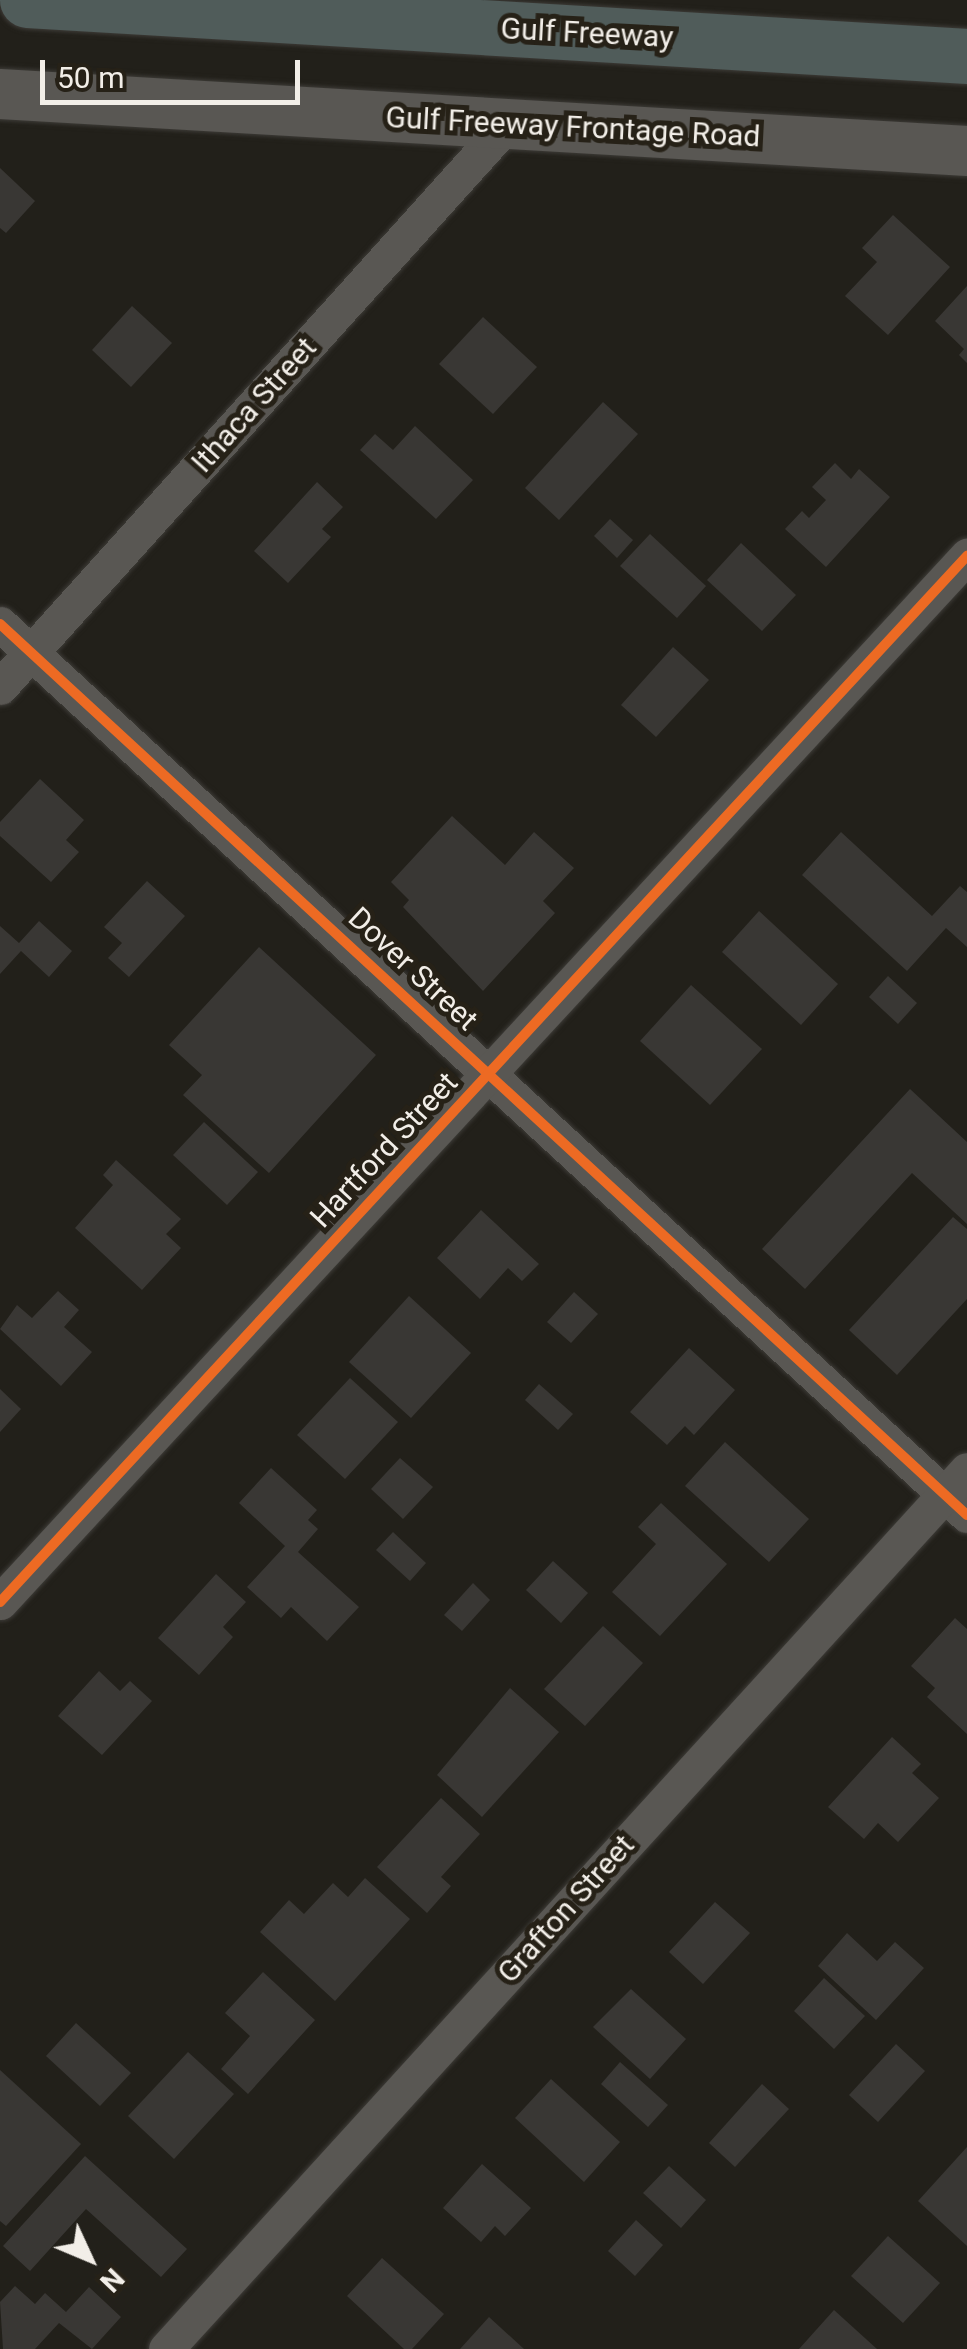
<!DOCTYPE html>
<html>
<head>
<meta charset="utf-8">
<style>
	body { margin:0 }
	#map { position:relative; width:967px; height:2349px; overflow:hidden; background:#22201a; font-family:Roboto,sans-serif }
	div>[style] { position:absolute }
	.building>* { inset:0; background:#393734 }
	.roads { filter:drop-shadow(0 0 2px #3d3b37) drop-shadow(0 0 2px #3d3b37) }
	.minor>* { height:35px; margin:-17.5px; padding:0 17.5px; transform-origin:17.5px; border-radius:17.5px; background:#595753 }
	.secondary>* { height:50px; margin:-25px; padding:0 25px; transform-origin:25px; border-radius:25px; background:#595753 }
	.motorway>* { height:55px; margin:-27.5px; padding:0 27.5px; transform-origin:27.5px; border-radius:27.5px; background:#505c5a }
	.cycleway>* { height:10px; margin:-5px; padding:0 5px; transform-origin:5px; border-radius:5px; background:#ed6a23 }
	span { translate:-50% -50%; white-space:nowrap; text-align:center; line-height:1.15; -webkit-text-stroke:10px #262117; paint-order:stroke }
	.street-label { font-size:30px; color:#f2eee8 }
	.north { position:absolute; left:40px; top:2209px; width:100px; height:100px; -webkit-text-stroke:8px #262117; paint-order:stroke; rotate:134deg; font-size:28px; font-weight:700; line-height:40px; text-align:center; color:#f2eee8 }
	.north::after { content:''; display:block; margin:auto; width:35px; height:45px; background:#f2eee8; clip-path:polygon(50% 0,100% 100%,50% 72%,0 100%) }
	.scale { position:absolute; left:40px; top:60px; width:260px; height:45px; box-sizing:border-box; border:5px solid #f2eee8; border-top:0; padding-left:12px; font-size:30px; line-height:35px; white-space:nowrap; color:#f2eee8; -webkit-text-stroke:8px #262117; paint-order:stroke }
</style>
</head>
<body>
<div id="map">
	<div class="building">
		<i style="clip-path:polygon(0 168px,35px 201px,6px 233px,0 228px)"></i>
		<i style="clip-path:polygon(893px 215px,950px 267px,888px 335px,845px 296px,877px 262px,862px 248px)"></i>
		<i style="clip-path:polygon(967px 286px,967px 363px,959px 355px,964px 349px,935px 321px)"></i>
		<i style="clip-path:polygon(132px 306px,172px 343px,131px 387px,92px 350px)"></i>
		<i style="clip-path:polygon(483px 317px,537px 367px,493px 414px,439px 364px)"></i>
		<i style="clip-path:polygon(603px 402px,638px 434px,559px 520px,525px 488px)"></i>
		<i style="clip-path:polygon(415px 426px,473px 480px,436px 519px,360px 450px,375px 434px,393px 450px)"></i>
		<i style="clip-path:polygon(835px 463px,851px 479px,859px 469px,890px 497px,826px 567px,785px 529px,802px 511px,809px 518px,826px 500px,812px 487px)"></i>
		<i style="clip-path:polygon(317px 482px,343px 507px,322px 529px,331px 537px,288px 583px,254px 551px)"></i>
		<i style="clip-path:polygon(610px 519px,633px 540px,617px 558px,594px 536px)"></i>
		<i style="clip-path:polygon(650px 534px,706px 586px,677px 618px,620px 566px)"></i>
		<i style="clip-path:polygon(741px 543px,796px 595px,762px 631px,707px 580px)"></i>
		<i style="clip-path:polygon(673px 647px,709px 680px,656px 737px,621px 705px)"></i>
		<i style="clip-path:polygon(40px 779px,84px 820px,66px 840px,79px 852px,51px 882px,0 836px,0 822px)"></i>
		<i style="clip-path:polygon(452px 816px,505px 865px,534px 832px,574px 868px,543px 901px,555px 913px,483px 991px,403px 907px,409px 900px,391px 882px)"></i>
		<i style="clip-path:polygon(841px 832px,932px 916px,960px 886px,967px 892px,967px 947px,946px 928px,907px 971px,802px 875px)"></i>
		<i style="clip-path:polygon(147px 881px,185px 916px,129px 977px,108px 958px,122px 943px,104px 927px)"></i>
		<i style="clip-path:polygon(759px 911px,838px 984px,801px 1025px,722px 952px)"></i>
		<i style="clip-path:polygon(39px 921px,72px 951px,49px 977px,21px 951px,0 974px,0 926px,19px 943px)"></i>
		<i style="clip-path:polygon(259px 947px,376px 1055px,269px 1173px,183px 1095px,202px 1075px,169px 1045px)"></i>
		<i style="clip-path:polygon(888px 976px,917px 1003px,898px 1024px,869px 997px)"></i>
		<i style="clip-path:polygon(691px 985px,762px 1049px,710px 1105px,640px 1041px)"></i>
		<i style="clip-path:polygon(910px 1089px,967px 1142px,967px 1224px,912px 1173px,805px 1289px,762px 1249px)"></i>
		<i style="clip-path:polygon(204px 1122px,258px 1172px,227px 1205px,173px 1155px)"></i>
		<i style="clip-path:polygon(116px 1160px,181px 1219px,166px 1234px,181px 1248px,142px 1290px,75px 1228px,113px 1185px,103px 1175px)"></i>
		<i style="clip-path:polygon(481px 1210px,539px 1264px,522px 1281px,508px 1268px,480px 1299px,437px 1258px)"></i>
		<i style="clip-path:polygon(953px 1217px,967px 1229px,967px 1299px,897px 1375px,849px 1330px)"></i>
		<i style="clip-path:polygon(58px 1291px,79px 1310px,64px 1327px,92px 1352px,61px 1386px,0 1329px,17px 1305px,32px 1318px)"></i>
		<i style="clip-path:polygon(574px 1292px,598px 1314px,571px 1343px,547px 1322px)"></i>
		<i style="clip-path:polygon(409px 1296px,471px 1353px,411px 1418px,349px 1362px)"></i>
		<i style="clip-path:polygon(689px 1348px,735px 1390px,694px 1435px,685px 1426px,667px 1445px,630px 1412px)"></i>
		<i style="clip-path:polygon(350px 1378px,398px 1422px,345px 1479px,297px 1435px)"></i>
		<i style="clip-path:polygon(539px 1384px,573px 1414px,558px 1430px,525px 1400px)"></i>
		<i style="clip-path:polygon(0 1389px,21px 1409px,0 1432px)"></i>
		<i style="clip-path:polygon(725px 1442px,809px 1519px,769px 1562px,685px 1486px)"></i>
		<i style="clip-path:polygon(400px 1458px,433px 1487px,403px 1519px,371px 1489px)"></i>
		<i style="clip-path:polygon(271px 1468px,317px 1510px,308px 1520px,318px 1529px,298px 1552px,359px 1607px,327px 1641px,291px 1607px,281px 1618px,247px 1587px,285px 1546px,239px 1503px)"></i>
		<i style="clip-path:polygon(661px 1503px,727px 1564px,660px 1636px,612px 1592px,656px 1544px,638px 1527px)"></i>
		<i style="clip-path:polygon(393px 1532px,426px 1563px,410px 1581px,376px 1550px)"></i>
		<i style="clip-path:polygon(553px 1561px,588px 1593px,561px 1623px,526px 1590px)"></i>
		<i style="clip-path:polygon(216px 1574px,246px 1602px,223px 1627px,233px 1637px,199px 1675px,158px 1638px)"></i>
		<i style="clip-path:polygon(473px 1583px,490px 1600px,462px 1631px,444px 1615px)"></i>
		<i style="clip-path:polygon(955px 1618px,967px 1629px,967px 1734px,927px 1697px,935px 1688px,911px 1666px)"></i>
		<i style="clip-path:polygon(603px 1626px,643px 1663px,585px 1726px,544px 1689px)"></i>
		<i style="clip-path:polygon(99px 1671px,120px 1691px,130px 1681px,152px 1701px,102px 1755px,58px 1716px)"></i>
		<i style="clip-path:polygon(510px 1688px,559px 1732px,482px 1817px,437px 1775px)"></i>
		<i style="clip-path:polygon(892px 1737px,921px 1764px,912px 1773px,939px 1798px,898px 1842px,878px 1823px,864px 1839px,828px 1807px)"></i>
		<i style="clip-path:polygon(441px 1798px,480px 1834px,441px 1877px,451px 1886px,427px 1913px,377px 1867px)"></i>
		<i style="clip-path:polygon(365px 1878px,410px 1919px,335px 2001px,260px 1932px,289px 1900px,304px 1914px,333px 1883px,348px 1897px)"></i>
		<i style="clip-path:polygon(715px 1902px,750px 1933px,703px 1984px,669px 1952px)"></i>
		<i style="clip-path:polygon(847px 1933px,877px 1961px,895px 1942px,924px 1968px,876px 2020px,818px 1966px)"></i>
		<i style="clip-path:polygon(263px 1972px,315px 2020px,248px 2094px,221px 2069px,250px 2036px,225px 2013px)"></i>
		<i style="clip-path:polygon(824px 1978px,865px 2016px,834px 2049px,794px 2011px)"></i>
		<i style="clip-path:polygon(631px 1989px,686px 2039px,650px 2079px,593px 2027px)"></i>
		<i style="clip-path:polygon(76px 2023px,131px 2073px,100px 2106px,46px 2056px)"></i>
		<i style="clip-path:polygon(896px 2044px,925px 2071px,878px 2122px,849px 2095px)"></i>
		<i style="clip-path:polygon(188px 2052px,234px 2094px,174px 2159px,128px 2116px)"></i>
		<i style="clip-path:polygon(620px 2062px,668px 2105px,648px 2127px,601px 2084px)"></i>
		<i style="clip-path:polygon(0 2070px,81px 2144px,6px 2226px,0 2221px)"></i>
		<i style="clip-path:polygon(551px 2079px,620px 2142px,584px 2182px,515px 2118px)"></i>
		<i style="clip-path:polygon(762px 2084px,789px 2109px,735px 2167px,709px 2143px)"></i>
		<i style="clip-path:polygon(967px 2147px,967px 2246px,918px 2201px)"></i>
		<i style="clip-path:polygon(85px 2156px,187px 2249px,161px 2277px,86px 2209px,30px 2271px,3px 2246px)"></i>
		<i style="clip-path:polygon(482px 2164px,531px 2208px,505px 2236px,495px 2226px,481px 2242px,443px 2208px)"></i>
		<i style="clip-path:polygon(669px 2166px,706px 2200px,681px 2228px,643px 2193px)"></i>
		<i style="clip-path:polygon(636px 2220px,663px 2245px,635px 2276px,608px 2251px)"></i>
		<i style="clip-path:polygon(888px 2236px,940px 2283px,903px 2323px,851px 2276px)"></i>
		<i style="clip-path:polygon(382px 2258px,444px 2314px,412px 2349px,404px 2349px,347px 2296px)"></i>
		<i style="clip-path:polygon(15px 2286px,35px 2304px,45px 2293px,66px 2312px,89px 2287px,121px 2317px,92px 2349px,59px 2323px,35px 2349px,3px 2349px,0 2302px)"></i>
		<i style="clip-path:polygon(834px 2310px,877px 2349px,799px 2349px)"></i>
		<i style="clip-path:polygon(489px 2317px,524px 2349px,460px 2349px)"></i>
	</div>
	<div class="roads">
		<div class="minor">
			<i style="left:0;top:624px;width:1315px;rotate:42.66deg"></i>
			<i style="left:0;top:687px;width:759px;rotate:-47.99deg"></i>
			<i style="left:0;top:1602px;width:1425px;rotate:-47.25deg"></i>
			<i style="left:166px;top:2349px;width:1189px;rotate:-47.66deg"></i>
		</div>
		<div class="secondary">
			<i style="left:0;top:94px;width:969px;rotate:3.37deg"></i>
		</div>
		<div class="motorway">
			<i style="left:27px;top:0;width:942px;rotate:3.41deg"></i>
		</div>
	</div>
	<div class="cycleway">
		<i style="left:0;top:624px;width:1315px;rotate:42.66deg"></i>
		<i style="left:0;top:1602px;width:1425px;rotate:-47.25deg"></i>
	</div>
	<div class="street-label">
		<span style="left:587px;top:33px;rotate:3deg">Gulf Freeway</span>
		<span style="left:573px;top:127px;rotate:3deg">Gulf Freeway Frontage Road</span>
		<span style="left:254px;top:405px;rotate:-48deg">Ithaca Street</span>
		<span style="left:413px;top:969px;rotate:43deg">Dover Street</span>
		<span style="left:384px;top:1150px;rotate:-47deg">Hartford Street</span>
		<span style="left:566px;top:1909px;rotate:-48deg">Grafton Street</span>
	</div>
	<div class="north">N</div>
	<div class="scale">50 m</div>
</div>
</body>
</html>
